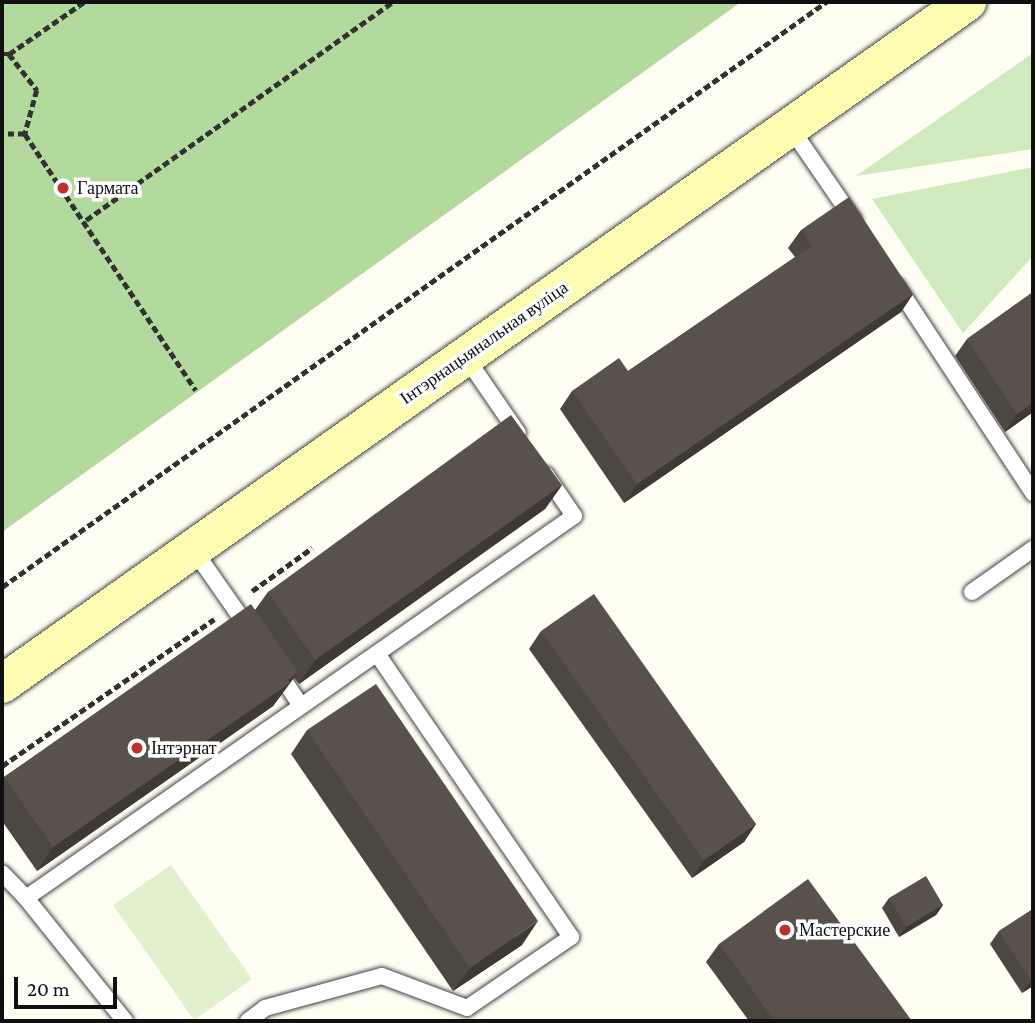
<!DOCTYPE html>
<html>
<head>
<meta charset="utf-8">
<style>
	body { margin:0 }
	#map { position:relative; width:1035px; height:1023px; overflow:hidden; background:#fffef3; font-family:"Crimson Pro",serif }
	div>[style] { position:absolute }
	.green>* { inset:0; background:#cfeabc }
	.forest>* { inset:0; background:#b2da9c }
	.pitch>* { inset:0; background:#e1f1ce }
	.path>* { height:4.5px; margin-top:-2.25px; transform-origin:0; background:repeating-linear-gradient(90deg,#323232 0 7px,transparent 0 10.5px) }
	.roads { filter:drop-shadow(0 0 2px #434343) drop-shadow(0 0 2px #434343) }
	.service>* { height:16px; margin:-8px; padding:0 8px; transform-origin:8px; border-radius:8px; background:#fff }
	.secondary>* { height:38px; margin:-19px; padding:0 19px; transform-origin:19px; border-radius:19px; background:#fdfcb0 }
	.wall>* { inset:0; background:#4d4741 }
	.shaded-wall>* { inset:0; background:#3e3935 }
	.building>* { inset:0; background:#59524c }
	.dots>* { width:19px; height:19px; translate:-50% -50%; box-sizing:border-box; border:4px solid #fff; border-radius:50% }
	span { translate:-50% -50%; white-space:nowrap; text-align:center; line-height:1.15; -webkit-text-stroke:7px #fff; paint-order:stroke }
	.poi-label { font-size:18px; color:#101010 }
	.left { translate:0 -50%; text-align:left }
	.street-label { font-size:18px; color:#101010 }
	.frame { position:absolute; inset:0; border:4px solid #101010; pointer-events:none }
	.scale { position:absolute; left:14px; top:977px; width:103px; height:32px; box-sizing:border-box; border:4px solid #101010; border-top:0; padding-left:9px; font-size:21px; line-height:24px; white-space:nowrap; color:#101010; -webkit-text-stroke:5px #fff; paint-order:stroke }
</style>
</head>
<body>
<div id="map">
	<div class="green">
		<i style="clip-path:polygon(1033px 53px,1033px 149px,856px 176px)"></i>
		<i style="clip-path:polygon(1033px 167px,1033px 256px,963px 333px,872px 199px)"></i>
	</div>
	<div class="forest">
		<i style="clip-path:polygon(2px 2px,741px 2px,2px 532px)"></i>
	</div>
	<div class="pitch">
		<i style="clip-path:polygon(171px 865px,252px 979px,194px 1020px,113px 905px)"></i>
	</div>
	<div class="path">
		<i style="left:2px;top:54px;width:7px"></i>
		<i style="left:9px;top:54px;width:46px;rotate:52.1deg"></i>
		<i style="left:37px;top:90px;width:46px;rotate:105.3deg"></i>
		<i style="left:25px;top:134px;width:23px;rotate:180deg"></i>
		<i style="left:9px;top:54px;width:91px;rotate:-34.7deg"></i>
		<i style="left:25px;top:134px;width:308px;rotate:56.3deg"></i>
		<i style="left:86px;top:220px;width:377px;rotate:-35.4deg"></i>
		<i style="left:2px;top:587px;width:1011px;rotate:-35.37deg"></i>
		<i style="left:252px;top:591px;width:74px;rotate:-35.6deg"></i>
		<i style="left:2px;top:766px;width:258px;rotate:-34.7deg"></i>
	</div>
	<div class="roads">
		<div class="service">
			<i style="left:790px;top:127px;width:113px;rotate:55.5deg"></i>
			<i style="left:897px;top:286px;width:248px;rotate:56.7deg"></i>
			<i style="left:465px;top:356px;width:93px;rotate:55.5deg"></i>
			<i style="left:193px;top:549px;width:98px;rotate:55deg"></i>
			<i style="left:972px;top:592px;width:75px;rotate:-35.2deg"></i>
			<i style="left:277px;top:670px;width:43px;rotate:56.3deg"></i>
			<i style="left:2px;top:873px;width:35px;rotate:46deg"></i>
			<i style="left:26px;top:898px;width:668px;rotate:-34.88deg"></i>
			<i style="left:574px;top:516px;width:50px;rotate:-124.3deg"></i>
			<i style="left:26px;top:898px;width:158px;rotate:51.2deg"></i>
			<i style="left:248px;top:1021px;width:21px;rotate:-37deg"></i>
			<i style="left:265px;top:1008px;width:121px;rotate:-15.3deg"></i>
			<i style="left:382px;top:976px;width:91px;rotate:20.6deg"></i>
			<i style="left:467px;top:1008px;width:126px;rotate:-34.3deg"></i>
			<i style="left:571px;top:937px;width:343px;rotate:-124.4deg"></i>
		</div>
		<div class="secondary">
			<i style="left:2px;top:684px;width:1182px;rotate:-35.25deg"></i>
		</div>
	</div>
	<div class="wall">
		<i style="clip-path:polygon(801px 230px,913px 294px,901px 312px,624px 503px,560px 409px,572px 391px,628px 371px,795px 257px,788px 248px)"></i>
		<i style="clip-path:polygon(1033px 292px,1033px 412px,1005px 432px,955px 356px,967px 339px)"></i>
		<i style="clip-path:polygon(562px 485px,545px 509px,299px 684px,294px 678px,273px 706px,37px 871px,2px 821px,2px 780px,4px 777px,255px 610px,268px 592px)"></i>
		<i style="clip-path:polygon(541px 631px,756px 824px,744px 842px,692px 878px,529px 649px)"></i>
		<i style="clip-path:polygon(307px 730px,522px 945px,453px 991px,291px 754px)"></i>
		<i style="clip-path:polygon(889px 898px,943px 905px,936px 915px,899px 937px,882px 908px)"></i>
		<i style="clip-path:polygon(1033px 909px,1033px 986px,1022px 993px,990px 944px,999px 931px)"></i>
		<i style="clip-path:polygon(719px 944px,912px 1021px,749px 1021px,706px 962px)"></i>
	</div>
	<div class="shaded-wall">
		<i style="clip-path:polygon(913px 294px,901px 312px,624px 503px,637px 484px)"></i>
		<i style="clip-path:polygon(1033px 403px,1033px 412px,1005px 432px,1017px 414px)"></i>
		<i style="clip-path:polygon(562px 485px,545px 509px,299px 684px,315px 660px)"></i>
		<i style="clip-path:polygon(298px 672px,273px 706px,37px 871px,53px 847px)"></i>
		<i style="clip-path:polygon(756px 824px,744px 842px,692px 878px,704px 860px)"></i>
		<i style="clip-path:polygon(943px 905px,936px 915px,899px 937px,906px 927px)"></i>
		<i style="clip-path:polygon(538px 921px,522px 945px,453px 991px,470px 968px)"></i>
		<i style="clip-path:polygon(1033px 979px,1033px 986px,1022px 993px,1031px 981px)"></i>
	</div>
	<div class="building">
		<i style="clip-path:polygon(849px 197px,913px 294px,637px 484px,572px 391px,619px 358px,628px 371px,812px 246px,801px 230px)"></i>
		<i style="clip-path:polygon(1033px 292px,1033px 403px,1017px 414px,967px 339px)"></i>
		<i style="clip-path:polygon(511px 415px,562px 485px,315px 660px,268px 592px)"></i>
		<i style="clip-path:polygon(594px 594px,756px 824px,704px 860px,541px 631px)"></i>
		<i style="clip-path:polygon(251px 604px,298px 672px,288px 680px,290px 683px,53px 847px,4px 777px)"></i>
		<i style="clip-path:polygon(376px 684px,538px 921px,470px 968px,307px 730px)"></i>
		<i style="clip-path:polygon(926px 876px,943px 905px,906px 927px,889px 898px)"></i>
		<i style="clip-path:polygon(808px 879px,912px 1021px,775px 1021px,719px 944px)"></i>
		<i style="clip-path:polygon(1033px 909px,1033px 979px,1031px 981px,999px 931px)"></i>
	</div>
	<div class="dots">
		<i style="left:63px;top:188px;background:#bf3029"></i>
		<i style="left:137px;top:748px;background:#bf3029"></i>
		<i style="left:785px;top:930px;background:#bf3029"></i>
	</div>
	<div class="poi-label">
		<span class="left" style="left:77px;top:188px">Гармата</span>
		<span class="left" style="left:151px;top:748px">Інтэрнат</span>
		<span class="left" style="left:799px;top:930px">Мастерские</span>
	</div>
	<div class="street-label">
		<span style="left:484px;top:343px;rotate:-35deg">Інтэрнацыянальная вуліца</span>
	</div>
	<div class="frame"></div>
	<div class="scale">20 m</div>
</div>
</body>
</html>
